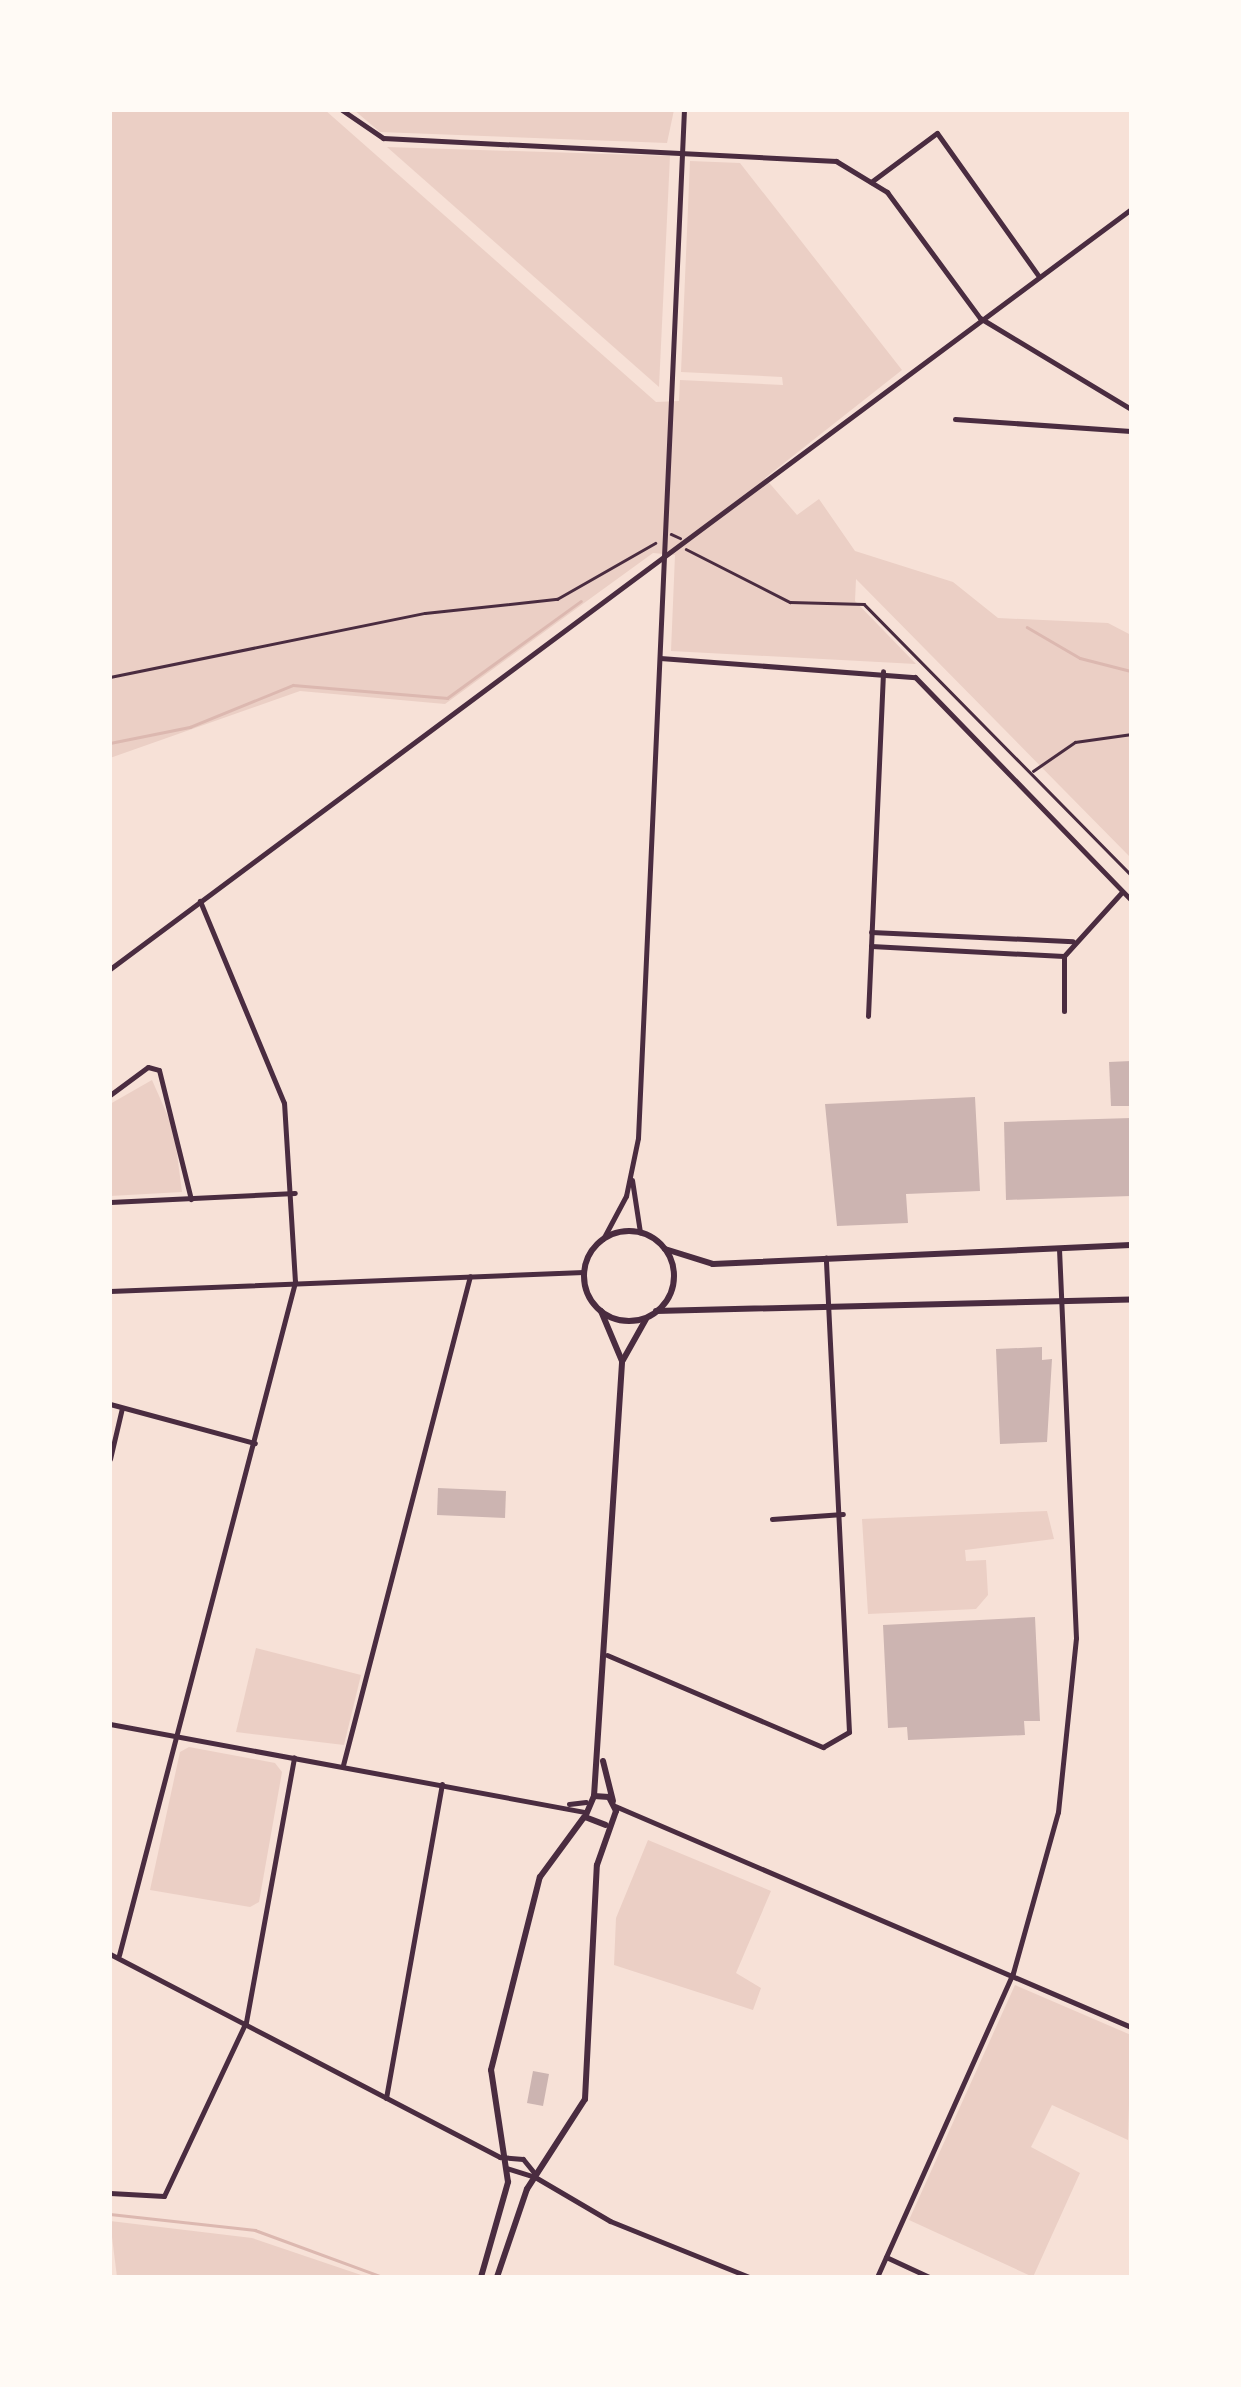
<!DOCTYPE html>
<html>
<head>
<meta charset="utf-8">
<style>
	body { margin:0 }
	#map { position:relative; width:1241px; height:2387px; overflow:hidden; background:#f7e1d7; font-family:"IBM Plex Sans",sans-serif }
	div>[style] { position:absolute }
	.green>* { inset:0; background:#ebcfc5 }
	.stream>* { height:2.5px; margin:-1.25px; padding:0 1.25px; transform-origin:1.25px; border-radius:1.25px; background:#dcb8b0 }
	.building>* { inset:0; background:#ccb4b1 }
	.path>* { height:2.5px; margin:-1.25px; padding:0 1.25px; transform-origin:1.25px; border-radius:1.25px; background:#4a2c40 }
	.minor>* { height:5px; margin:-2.5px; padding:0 2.5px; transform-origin:2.5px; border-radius:2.5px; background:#4a2c40 }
	.tertiary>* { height:6px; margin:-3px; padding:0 3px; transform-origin:3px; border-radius:3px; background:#4a2c40 }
	.tertiary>.ring { margin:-3px; padding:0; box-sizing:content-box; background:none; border:6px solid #4a2c40; border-radius:50% }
	span { translate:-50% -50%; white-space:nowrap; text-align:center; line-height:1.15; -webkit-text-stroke:8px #fffaf5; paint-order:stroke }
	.frame { position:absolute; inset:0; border:112px solid #fffaf5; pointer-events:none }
</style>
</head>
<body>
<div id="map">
	<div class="green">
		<i style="clip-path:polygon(110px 110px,325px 110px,656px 402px,679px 401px,680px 380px,783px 385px,782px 377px,681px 372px,690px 161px,740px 163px,902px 370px,765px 478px,797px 515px,819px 499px,855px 551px,953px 582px,998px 618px,1108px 623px,1131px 635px,1131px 858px,856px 579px,855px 601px,916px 664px,671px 651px,675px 555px,653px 553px,445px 704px,300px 691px,110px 758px)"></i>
		<i style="clip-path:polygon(354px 110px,674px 110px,667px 143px,380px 132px)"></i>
		<i style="clip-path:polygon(387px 147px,670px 156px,659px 387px)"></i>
		<i style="clip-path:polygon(152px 1080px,174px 1130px,182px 1192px,110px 1196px,110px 1104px)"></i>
		<i style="clip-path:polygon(1047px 1511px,1054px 1539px,965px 1550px,966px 1561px,986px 1560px,988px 1595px,976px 1609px,868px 1614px,862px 1519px)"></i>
		<i style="clip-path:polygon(256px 1648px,361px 1675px,344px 1745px,236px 1732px)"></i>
		<i style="clip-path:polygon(189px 1747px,275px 1763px,282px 1772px,259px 1902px,250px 1907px,150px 1890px,180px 1752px)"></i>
		<i style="clip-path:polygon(648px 1840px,771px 1891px,736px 1973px,761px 1988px,753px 2010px,614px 1965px,616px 1918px)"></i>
		<i style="clip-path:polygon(1015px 1985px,1131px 2035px,1128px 2140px,1052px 2105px,1031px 2147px,1080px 2173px,1033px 2277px,909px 2220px)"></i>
		<i style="clip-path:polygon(110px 2221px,252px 2238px,367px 2277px,117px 2277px)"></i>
	</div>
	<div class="stream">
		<i style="left:1027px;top:627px;width:61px;rotate:30.3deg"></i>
		<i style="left:1080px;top:658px;width:53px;rotate:14.3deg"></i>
		<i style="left:110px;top:743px;width:82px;rotate:-11.3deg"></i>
		<i style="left:190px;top:727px;width:111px;rotate:-22.2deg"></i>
		<i style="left:293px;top:685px;width:155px;rotate:4.8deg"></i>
		<i style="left:447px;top:698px;width:165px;rotate:-35.9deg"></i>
		<i style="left:110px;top:2214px;width:146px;rotate:6.3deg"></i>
		<i style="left:255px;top:2230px;width:136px;rotate:20.2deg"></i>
	</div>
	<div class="building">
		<i style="clip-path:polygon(1131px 1061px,1131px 1106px,1111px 1106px,1109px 1062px)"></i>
		<i style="clip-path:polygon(975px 1097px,980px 1191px,906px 1194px,908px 1223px,837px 1226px,825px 1104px)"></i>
		<i style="clip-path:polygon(1131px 1118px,1131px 1196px,1006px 1200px,1004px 1122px)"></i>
		<i style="clip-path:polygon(1042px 1347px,1042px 1360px,1052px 1359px,1047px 1442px,1000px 1444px,996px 1349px)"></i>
		<i style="clip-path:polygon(438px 1488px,506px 1491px,505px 1518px,437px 1515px)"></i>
		<i style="clip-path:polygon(1035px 1617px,1040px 1721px,1024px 1721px,1025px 1735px,908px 1740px,907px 1727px,888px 1728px,883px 1625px)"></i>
		<i style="clip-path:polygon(533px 2071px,549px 2074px,543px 2106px,527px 2103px)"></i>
	</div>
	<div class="path">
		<i style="left:671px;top:534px;width:10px;rotate:24deg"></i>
		<i style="left:686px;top:549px;width:117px;rotate:27deg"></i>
		<i style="left:790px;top:602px;width:74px;rotate:1.5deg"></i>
		<i style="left:864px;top:604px;width:380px;rotate:45.4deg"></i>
		<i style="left:110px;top:677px;width:321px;rotate:-11.5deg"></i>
		<i style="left:425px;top:613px;width:133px;rotate:-6.1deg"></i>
		<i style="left:557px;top:599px;width:113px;rotate:-29.7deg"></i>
		<i style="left:1033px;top:771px;width:51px;rotate:-34.6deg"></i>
		<i style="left:1075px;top:742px;width:57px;rotate:-8.1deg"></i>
	</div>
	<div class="minor">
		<i style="left:342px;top:110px;width:50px;rotate:34.3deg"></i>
		<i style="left:383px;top:138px;width:454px;rotate:2.9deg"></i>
		<i style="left:836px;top:161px;width:60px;rotate:31.3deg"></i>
		<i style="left:887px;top:192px;width:157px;rotate:53.6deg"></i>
		<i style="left:980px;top:318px;width:176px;rotate:31.1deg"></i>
		<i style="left:871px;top:182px;width:82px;rotate:-36.6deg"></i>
		<i style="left:937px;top:133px;width:174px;rotate:54.6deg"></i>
		<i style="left:955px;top:419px;width:176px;rotate:3.9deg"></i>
		<i style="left:660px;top:658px;width:256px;rotate:4.3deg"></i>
		<i style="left:915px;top:677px;width:310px;rotate:45.9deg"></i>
		<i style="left:871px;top:932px;width:202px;rotate:2.6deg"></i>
		<i style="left:871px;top:946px;width:193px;rotate:3deg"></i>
		<i style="left:110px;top:969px;width:1273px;rotate:-36.66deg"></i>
		<i style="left:1064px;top:1011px;width:55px;rotate:-90deg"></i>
		<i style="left:1064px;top:956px;width:86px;rotate:-47.8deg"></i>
		<i style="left:868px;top:1016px;width:345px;rotate:-87.5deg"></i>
		<i style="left:110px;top:1095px;width:47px;rotate:-36.4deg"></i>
		<i style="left:148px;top:1067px;width:11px;rotate:15deg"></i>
		<i style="left:159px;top:1070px;width:133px;rotate:76.1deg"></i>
		<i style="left:632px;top:1180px;width:53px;rotate:81.3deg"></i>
		<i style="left:110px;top:1202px;width:185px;rotate:-2.8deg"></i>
		<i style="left:603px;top:1239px;width:49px;rotate:-61.9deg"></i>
		<i style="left:626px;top:1196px;width:59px;rotate:-78.3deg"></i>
		<i style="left:638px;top:1138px;width:1029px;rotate:-87.44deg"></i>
		<i style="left:110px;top:1291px;width:474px;rotate:-2.3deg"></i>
		<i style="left:110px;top:1404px;width:150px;rotate:15.1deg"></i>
		<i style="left:110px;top:1459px;width:52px;rotate:-76.8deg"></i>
		<i style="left:772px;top:1519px;width:71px;rotate:-4deg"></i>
		<i style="left:607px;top:1655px;width:235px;rotate:23.1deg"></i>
		<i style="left:823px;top:1747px;width:30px;rotate:-30deg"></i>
		<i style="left:849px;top:1732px;width:475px;rotate:-92.8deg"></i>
		<i style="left:110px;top:1724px;width:482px;rotate:10.5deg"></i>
		<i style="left:343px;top:1765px;width:505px;rotate:-75.44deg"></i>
		<i style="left:569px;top:1804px;width:17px;rotate:-7deg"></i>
		<i style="left:615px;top:1806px;width:561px;rotate:23.19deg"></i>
		<i style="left:110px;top:1954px;width:440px;rotate:27.5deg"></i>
		<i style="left:500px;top:2157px;width:23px;rotate:5deg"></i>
		<i style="left:523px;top:2159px;width:19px;rotate:51deg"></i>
		<i style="left:119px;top:1955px;width:696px;rotate:-75.34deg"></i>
		<i style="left:295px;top:1282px;width:179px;rotate:-93.5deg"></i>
		<i style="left:284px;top:1103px;width:219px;rotate:-112.6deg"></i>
		<i style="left:386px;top:2098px;width:319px;rotate:-79.9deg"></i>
		<i style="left:506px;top:2168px;width:30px;rotate:17deg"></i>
		<i style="left:535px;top:2177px;width:87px;rotate:30.4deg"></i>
		<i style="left:610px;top:2221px;width:150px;rotate:21.9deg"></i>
		<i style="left:110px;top:2193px;width:54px;rotate:3.2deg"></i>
		<i style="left:164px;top:2196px;width:192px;rotate:-64.8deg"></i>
		<i style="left:246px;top:2022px;width:269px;rotate:-79.7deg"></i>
		<i style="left:886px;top:2257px;width:47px;rotate:24.9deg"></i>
		<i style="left:877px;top:2277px;width:333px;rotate:-65.9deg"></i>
		<i style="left:1013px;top:1973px;width:167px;rotate:-74.4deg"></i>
		<i style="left:1058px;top:1812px;width:175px;rotate:-84.1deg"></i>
		<i style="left:1076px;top:1638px;width:389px;rotate:-92.5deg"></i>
	</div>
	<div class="tertiary">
		<i class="ring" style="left:584px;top:1231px;width:84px;height:84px"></i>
		<i style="left:665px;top:1249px;width:50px;rotate:17.4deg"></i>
		<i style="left:713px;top:1264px;width:418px;rotate:-2.6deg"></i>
		<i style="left:656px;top:1311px;width:475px;rotate:-1.4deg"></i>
		<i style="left:623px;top:1360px;width:47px;rotate:-60.7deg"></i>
		<i style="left:603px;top:1761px;width:41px;rotate:76deg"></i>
		<i style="left:594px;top:1796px;width:436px;rotate:-86.3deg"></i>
		<i style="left:622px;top:1361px;width:54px;rotate:-112.8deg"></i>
		<i style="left:481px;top:2277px;width:99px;rotate:-74.1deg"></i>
		<i style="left:508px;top:2182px;width:113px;rotate:-98.6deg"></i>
		<i style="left:491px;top:2070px;width:199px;rotate:-75.8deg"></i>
		<i style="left:540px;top:1877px;width:74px;rotate:-53.7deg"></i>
		<i style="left:497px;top:2277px;width:93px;rotate:-71.2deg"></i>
		<i style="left:527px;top:2189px;width:107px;rotate:-57.2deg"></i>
		<i style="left:585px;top:2099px;width:234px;rotate:-87.1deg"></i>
		<i style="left:597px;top:1865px;width:57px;rotate:-70.6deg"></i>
		<i style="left:616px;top:1811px;width:16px;rotate:-117deg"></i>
		<i style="left:609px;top:1797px;width:15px;rotate:-176deg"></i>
		<i style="left:594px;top:1796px;width:23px;rotate:113deg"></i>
		<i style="left:585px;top:1817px;width:22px;rotate:21deg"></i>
	</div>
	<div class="frame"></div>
</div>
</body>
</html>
